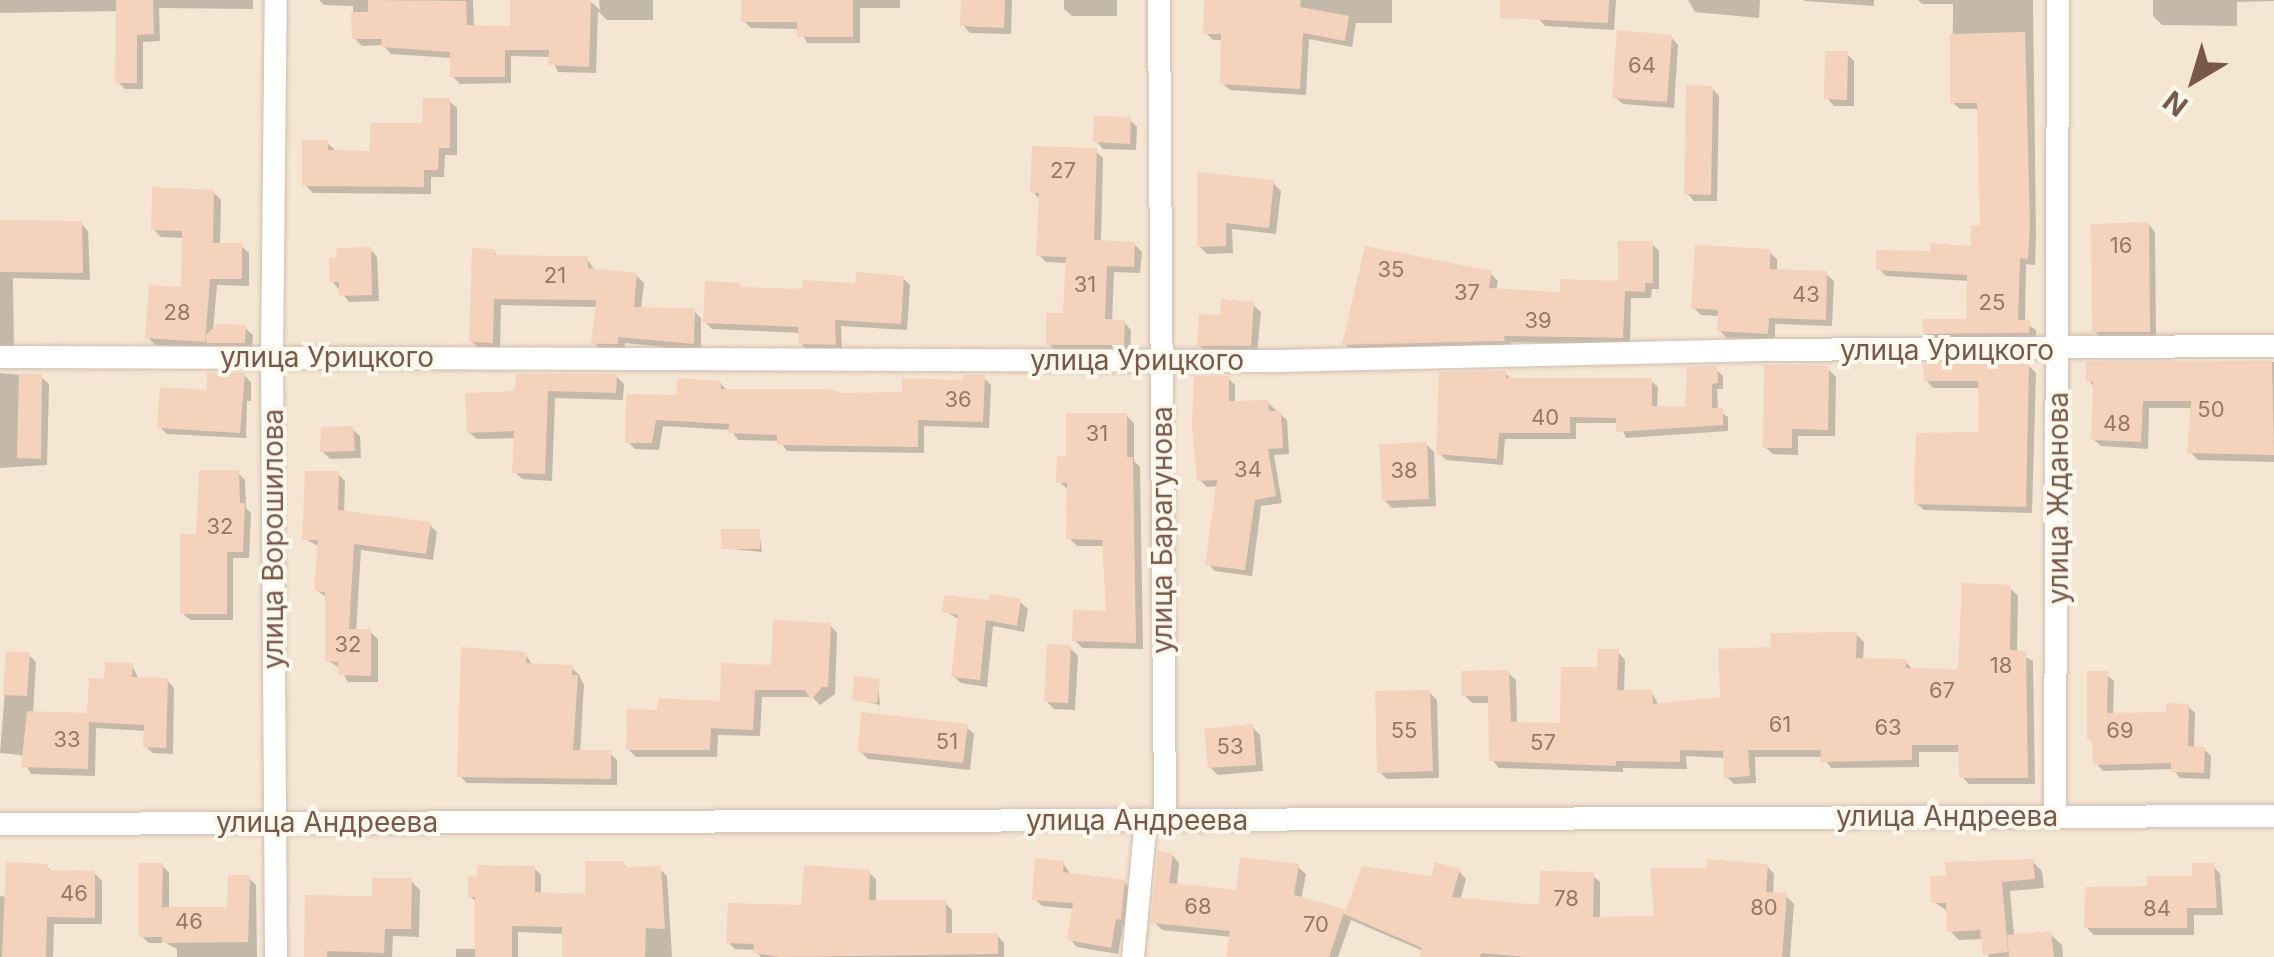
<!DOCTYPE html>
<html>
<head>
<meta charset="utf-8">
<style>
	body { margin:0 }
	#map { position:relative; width:2274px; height:957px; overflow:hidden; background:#fdf4e6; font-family:Inter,sans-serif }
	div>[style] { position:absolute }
	.residential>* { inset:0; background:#f5e6d4 }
	.shadow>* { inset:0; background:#0003 }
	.building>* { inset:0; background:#f4d2bc }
	.roads { filter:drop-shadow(0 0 2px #d2bdad) drop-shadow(0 0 2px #d2bdad) }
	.minor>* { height:22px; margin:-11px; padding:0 11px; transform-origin:11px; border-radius:11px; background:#fff }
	span { translate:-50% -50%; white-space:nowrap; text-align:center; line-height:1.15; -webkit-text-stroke:8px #fff8ed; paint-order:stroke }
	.number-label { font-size:22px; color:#977766 }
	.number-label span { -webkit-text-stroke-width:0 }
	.street-label { font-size:28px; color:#785949 }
	.north { position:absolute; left:2144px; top:30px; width:100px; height:100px; -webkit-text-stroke:8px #fff8ed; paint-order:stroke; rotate:218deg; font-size:28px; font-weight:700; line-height:40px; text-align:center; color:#785949 }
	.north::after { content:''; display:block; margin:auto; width:35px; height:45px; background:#785949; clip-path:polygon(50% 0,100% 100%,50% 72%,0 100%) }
</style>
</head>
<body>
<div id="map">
	<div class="residential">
		<i style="clip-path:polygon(0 0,2274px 0,2274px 957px,0 957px)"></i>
	</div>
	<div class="shadow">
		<i style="clip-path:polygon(0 0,253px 0,253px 9px,159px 8px,160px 41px,143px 42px,143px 89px,125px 89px,118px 82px,118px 11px,0 13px)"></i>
		<i style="clip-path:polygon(319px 0,473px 0,474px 28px,513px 28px,513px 0,590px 1px,600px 10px,599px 0,653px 0,653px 20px,607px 20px,598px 11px,596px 73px,558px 72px,551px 57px,511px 56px,511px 83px,460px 84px,452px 76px,452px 58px,391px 54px,383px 45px,362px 46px,354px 38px,353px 6px,324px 5px)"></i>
		<i style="clip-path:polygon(744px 0,900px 0,900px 8px,860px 8px,860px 43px,807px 43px,800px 29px,751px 28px,744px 21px)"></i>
		<i style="clip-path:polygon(963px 0,1012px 0,1011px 34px,970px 33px,963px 25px)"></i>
		<i style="clip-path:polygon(1064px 0,1117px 0,1117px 16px,1072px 16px,1064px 9px)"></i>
		<i style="clip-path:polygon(1207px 0,1392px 0,1392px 23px,1356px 23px,1352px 47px,1309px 39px,1306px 95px,1230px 90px,1222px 83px,1223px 40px,1213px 40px,1206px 33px)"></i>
		<i style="clip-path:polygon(1539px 0,1616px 0,1614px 30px,1545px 26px,1538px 18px)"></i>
		<i style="clip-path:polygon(1688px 0,1760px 0,1759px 18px,1695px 12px)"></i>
		<i style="clip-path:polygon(1804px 0,1874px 0,1874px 6px,1805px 1px)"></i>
		<i style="clip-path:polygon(1918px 0,2033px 0,2036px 235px,2035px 265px,2026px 264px,2025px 323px,2036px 330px,2036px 339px,1933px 340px,1925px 333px,1968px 322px,1969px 281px,1886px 276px,1879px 269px,1932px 253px,1974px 248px,1983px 227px,1980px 109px,1960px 109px,1952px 102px,1953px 4px,1922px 4px)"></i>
		<i style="clip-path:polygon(2153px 0,2274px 0,2274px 1px,2237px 2px,2237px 26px,2162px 25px,2153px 16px)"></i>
		<i style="clip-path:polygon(1671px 37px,1678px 45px,1674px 108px,1623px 104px,1615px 97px)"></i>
		<i style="clip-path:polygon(1847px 54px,1854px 61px,1854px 106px,1834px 106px,1827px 98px)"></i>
		<i style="clip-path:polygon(1712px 88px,1719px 96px,1717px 201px,1694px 201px,1687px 193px)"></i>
		<i style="clip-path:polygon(449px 101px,457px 108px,457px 155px,445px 155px,444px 177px,431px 177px,431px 194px,313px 193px,305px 185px,327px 143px,335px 150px,372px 154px,425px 126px)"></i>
		<i style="clip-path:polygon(1130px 120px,1137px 127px,1136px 150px,1103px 149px,1096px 141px)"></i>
		<i style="clip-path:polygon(1095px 151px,1103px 158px,1101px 243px,1134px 244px,1142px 252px,1140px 273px,1114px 272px,1112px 322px,1124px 322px,1131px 330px,1130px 351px,1056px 351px,1049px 344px,1065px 315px,1068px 263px,1046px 262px,1039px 255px,1041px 201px,1033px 192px)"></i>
		<i style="clip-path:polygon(1199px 174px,1273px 183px,1281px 191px,1276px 234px,1232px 229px,1233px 253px,1207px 254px,1199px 246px)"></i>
		<i style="clip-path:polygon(213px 192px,221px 200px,220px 245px,241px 246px,249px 253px,249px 286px,217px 285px,213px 331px,245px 328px,253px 335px,252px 349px,155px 345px,148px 337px,183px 290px,184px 238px,161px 237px,153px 229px)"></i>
		<i style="clip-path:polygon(0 223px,81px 223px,88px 231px,90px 280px,13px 278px,14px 349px,0 351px)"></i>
		<i style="clip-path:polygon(2148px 224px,2155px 232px,2156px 339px,2102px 339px,2095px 331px)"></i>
		<i style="clip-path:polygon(1652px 244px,1659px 251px,1659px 289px,1652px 289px,1651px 298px,1631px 298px,1630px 345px,1511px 342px,1511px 347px,1352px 351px,1345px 344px,1491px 274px,1498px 281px,1496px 291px,1562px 294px,1620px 283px)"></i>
		<i style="clip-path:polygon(370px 249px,377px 257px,379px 301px,349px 302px,332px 281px)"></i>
		<i style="clip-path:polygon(494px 252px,500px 258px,587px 259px,595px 271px,636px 275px,644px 283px,641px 309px,694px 311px,701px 318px,701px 351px,625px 343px,625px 351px,602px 350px,594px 343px,597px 307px,501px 305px,500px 349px,480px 349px,472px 342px)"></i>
		<i style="clip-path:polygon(1769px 252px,1777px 259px,1777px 272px,1826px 274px,1834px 281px,1832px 326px,1775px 324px,1775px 340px,1727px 338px,1719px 330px,1720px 316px,1701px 315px,1693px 307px)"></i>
		<i style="clip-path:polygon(903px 278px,910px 285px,907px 330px,841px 326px,842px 351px,808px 351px,801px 343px,801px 333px,712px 329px,705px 322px,739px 285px,744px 290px,805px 292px)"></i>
		<i style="clip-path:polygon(1253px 305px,1261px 312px,1257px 353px,1207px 352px,1199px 345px,1222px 318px)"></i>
		<i style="clip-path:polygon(2274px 362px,2274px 462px,2198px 460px,2190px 452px,2193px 408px,2149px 408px,2148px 449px,2101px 446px,2093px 439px,2095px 388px,2089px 381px,2089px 365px)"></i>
		<i style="clip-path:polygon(2028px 365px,2036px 373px,2032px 513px,1924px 510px,1916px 503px,1982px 435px,1981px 388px,1933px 388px,1926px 380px)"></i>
		<i style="clip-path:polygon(1716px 369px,1723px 376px,1723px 389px,1717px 389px,1718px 410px,1728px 417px,1728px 431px,1626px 438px,1619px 423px,1576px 423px,1576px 439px,1505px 439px,1503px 465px,1446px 460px,1439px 453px,1505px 373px,1512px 380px,1651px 381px,1658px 387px,1657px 408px,1687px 409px)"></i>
		<i style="clip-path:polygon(1828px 369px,1836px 377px,1835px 436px,1798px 436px,1798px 455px,1773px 454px,1765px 447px)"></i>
		<i style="clip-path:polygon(0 373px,41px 377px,49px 384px,47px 465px,0 468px)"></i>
		<i style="clip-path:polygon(244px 375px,251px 382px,251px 401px,247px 401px,246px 438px,167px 434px,160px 427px)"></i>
		<i style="clip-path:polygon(616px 376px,624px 384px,623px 400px,555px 398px,552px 481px,522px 479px,515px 472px,516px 438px,477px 439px,469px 432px,518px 393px)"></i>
		<i style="clip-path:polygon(984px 378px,991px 385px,989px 428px,924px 426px,924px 453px,787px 451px,780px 441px,738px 440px,731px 430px,663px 426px,659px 450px,635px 449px,628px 442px,679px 397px,720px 383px,728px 391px,904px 395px)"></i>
		<i style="clip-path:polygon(1228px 378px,1235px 385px,1235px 404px,1267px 402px,1287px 420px,1289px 454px,1274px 455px,1282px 503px,1261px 506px,1252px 576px,1215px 571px,1208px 564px,1219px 486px,1207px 487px,1200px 480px)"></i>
		<i style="clip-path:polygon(1126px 415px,1134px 423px,1134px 461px,1140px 467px,1143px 649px,1082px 648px,1075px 640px,1108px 614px,1105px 546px,1077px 546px,1069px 538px,1069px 490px,1059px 482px)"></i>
		<i style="clip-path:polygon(352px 429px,360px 436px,361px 458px,330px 459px,322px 451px)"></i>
		<i style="clip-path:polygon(1426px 444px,1434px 452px,1436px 506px,1392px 508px,1384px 500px)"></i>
		<i style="clip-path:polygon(238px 473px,245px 480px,246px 508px,251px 513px,249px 558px,233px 558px,233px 620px,190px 620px,182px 613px,199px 536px)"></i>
		<i style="clip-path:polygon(338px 474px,345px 481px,344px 513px,430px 525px,437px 532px,433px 560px,361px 550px,356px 632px,370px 632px,378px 639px,378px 682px,348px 682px,340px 668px,327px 660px,328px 598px,316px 590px,320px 547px,305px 539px)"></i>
		<i style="clip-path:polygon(759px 531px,762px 552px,723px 548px)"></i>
		<i style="clip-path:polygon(2010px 588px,2018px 596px,2017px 653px,2033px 661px,2035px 784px,1969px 784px,1961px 776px,1961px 752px,1919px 752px,1919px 767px,1831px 768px,1823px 757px,1755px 757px,1756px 783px,1734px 784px,1727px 777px,1726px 758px,1686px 756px,1687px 769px,1623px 768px,1623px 772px,1499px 768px,1492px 760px,1490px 703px,1472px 703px,1464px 695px,1508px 673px,1516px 680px,1517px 725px,1563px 726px,1600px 670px,1618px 652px,1625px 660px,1624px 693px,1651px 691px,1659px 706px,1723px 699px,1773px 649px,1856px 634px,1864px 642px,1863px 661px,1906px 662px,1914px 671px,1960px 671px)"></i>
		<i style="clip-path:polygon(1020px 602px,1028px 609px,1024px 632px,993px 626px,987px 687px,961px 683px,953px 676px,960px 620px,945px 611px)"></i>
		<i style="clip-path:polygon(830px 625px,837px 633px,835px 694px,820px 705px,812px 697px,762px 697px,760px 736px,718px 735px,717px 757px,636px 757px,628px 749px,660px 713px,723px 704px)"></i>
		<i style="clip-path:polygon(1070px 648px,1078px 656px,1075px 710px,1054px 709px,1046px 701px)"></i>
		<i style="clip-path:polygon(8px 654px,29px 655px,36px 662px,33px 714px,90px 715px,107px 682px,132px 666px,139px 679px,167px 680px,174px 688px,173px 754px,153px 753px,145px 746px,146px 731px,96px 728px,95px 776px,31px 774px,21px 755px,0 753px)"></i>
		<i style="clip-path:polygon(526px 655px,533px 666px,572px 668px,579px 675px,584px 685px,580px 753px,610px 753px,617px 760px,617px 785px,467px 783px,460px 776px)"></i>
		<i style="clip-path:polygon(2106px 674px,2114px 681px,2113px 715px,2168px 714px,2188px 706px,2195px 713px,2194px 749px,2204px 749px,2211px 756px,2210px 779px,2180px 778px,2173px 769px,2103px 771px,2096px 763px,2095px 745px,2090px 739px)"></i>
		<i style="clip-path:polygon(878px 681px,880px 705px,855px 699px)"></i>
		<i style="clip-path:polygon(1429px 692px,1437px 700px,1439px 778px,1387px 779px,1380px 772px)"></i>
		<i style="clip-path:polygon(966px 727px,974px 734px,970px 770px,868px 759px,860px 751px)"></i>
		<i style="clip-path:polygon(1252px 727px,1260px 735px,1263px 771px,1218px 775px,1210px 767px)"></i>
		<i style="clip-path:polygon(1172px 855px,1179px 863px,1177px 886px,1238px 893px,1298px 867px,1306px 874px,1301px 900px,1346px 914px,1459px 871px,1466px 879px,1460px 901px,1542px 908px,1592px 875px,1600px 882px,1600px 920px,1656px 918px,1767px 866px,1774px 874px,1773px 895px,1786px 896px,1794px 904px,1790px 957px,1425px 957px,1423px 951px,1351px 920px,1338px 957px,1229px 957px,1232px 937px,1162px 930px,1154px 922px)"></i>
		<i style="clip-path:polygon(2032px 861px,2042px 871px,2044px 888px,2010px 891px,2016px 957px,2050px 934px,2062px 945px,2063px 957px,1989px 957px,1984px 939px,1959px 940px,1950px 931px,1949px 912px,1934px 902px)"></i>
		<i style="clip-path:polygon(1063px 863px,1071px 875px,1124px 882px,1132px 890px,1128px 926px,1123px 926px,1118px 954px,1077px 947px,1070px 939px,1075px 909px,1042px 906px,1035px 899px)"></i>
		<i style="clip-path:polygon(623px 864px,629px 870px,660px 869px,667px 876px,672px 957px,564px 957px,564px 934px,518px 932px,518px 957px,456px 957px,456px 949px,477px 949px,478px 904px,470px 896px,534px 868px,541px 875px,541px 895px,587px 896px)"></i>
		<i style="clip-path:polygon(162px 865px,169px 873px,169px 910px,230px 909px,249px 878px,256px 885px,257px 957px,177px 957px,177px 949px,166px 943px,149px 943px,141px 936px)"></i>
		<i style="clip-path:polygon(2213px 866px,2220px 874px,2223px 915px,2194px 915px,2194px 935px,2094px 935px,2086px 927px,2150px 889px,2194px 878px)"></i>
		<i style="clip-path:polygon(47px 867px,53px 873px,94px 873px,102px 881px,102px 924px,54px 924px,53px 957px,0 957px,0 896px,7px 897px)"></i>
		<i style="clip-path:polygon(868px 872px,876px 879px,876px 902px,945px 903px,952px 910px,952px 936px,997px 935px,1004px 943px,1004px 957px,761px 957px,755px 950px,735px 949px,728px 942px)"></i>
		<i style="clip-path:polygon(411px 881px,420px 890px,419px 937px,393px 936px,392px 957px,306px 957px,374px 898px)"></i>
	</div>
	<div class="building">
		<i style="clip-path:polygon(116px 0,153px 0,154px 34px,137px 35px,137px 83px,115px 83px)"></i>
		<i style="clip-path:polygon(368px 0,466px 1px,467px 25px,510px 26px,510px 0,591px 0,589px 67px,548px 65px,549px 50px,505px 50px,505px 77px,450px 77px,450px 52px,381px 47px,382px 39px,352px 39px,351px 12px,368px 12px)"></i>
		<i style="clip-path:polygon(741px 0,853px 0,853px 37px,797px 37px,797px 22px,741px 22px)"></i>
		<i style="clip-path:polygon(961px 0,1005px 0,1004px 28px,960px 26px)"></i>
		<i style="clip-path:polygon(1204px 0,1301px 0,1300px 7px,1349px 16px,1345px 41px,1303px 33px,1300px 89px,1220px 84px,1221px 34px,1203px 34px)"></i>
		<i style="clip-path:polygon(1500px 0,1609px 0,1608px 23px,1500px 18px)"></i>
		<i style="clip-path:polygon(1617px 30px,1672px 35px,1667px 102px,1612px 98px)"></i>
		<i style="clip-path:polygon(2025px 32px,2030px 226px,2028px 259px,2020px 258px,2018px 320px,2030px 320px,2029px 333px,1923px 334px,1923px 319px,1966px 319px,1967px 275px,1876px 270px,1876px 250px,1930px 251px,1930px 243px,1971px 246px,1971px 225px,1980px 225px,1977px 103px,1950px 103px,1950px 34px)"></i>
		<i style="clip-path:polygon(1825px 51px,1848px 51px,1847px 100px,1824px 99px)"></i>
		<i style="clip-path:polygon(1686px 85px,1713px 86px,1711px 195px,1684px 194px)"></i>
		<i style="clip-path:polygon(423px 98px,450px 98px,450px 148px,439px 148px,438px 170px,424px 170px,424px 187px,302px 186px,302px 140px,328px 140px,328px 150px,370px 151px,370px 123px,422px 123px)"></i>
		<i style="clip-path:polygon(1094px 116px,1131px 117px,1130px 144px,1093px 142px)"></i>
		<i style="clip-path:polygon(1032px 146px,1097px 148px,1094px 240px,1135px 242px,1134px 267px,1107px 266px,1105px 319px,1125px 320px,1124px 345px,1046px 345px,1046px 313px,1063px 313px,1066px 257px,1036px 256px,1039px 193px,1030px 193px)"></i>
		<i style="clip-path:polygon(1197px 172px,1274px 180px,1269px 228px,1226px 223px,1226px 246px,1197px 247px)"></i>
		<i style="clip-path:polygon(152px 187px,214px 190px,213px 243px,242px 243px,242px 279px,210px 279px,205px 342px,145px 338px,149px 285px,181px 287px,182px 231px,151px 230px)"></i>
		<i style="clip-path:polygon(0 220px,82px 221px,83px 273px,0 272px)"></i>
		<i style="clip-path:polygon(2149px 222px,2150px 332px,2092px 332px,2091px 224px)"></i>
		<i style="clip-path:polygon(1618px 241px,1653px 241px,1653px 283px,1645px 283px,1645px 292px,1625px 291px,1623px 338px,1504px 336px,1505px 341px,1342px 345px,1365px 246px,1492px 271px,1489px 288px,1560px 292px,1560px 279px,1618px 281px)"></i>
		<i style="clip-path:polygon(1695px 245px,1770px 249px,1770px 269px,1827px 271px,1826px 320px,1769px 318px,1768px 334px,1717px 331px,1718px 310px,1691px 308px)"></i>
		<i style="clip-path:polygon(371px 247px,372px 295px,339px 296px,339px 282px,329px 282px,329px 258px,337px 258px,336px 248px)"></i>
		<i style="clip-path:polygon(472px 248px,495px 249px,495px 255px,588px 256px,588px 268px,637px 273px,634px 307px,695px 308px,694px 344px,618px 337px,618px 344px,591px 344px,596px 300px,494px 299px,493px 343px,469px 342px)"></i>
		<i style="clip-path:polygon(856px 272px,904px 276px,901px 324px,835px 320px,836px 345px,799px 344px,798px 327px,703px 323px,705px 281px,740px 283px,740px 287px,802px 289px,803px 280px,855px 283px)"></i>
		<i style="clip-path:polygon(1221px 299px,1254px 302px,1251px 346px,1197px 346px,1199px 314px,1220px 315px)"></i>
		<i style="clip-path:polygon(217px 324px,246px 325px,245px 343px,206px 343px,206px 335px)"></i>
		<i style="clip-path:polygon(2272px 361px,2274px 455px,2187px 453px,2191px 401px,2143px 401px,2141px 442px,2091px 440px,2093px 382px,2086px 382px,2086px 362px)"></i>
		<i style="clip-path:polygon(2029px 363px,2026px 507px,1914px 504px,1916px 433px,1979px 432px,1978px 381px,1924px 381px,1923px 364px)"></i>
		<i style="clip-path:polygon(1764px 365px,1829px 366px,1828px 430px,1792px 429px,1792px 448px,1763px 448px)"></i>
		<i style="clip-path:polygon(1717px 366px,1718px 383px,1712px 384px,1712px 408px,1723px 408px,1723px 425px,1616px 432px,1616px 418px,1570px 417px,1570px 433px,1499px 433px,1497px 459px,1436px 454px,1439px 372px,1506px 371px,1506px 378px,1652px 378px,1652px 406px,1685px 407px,1687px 367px)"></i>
		<i style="clip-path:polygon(207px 373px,245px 373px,240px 433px,157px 428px,160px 387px,207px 390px)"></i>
		<i style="clip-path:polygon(19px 374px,42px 374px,41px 459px,17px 458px)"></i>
		<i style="clip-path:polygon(516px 374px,617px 374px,616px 393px,548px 391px,545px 474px,512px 473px,514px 431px,467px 433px,465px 393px,515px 391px)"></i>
		<i style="clip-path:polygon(963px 375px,985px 375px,983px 422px,918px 420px,918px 447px,777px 445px,777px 435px,728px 433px,729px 424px,656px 420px,652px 443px,625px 443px,626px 394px,676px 395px,678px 378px,721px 381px,721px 389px,828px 389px,843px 393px,902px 392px,902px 378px,963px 380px)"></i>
		<i style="clip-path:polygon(1194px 376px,1229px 376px,1229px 401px,1268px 400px,1269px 411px,1281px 411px,1283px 448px,1268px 449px,1276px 496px,1255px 500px,1245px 570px,1205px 565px,1217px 480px,1197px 481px,1192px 427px)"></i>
		<i style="clip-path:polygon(1066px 413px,1127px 413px,1127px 457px,1133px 457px,1136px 643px,1072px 641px,1073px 610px,1106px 611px,1102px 540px,1066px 539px,1067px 483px,1056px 483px,1057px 456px,1066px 456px)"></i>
		<i style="clip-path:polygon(353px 426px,355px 451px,320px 452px,321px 427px)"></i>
		<i style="clip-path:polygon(1427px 442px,1429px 499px,1382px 501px,1379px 444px)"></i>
		<i style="clip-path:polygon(199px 470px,239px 470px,240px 503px,245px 503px,243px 552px,227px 552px,227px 614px,180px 614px,180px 534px,196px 534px)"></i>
		<i style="clip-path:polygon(305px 471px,339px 471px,338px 510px,431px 522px,426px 554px,354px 544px,349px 629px,371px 629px,371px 676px,338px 675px,338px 662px,325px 661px,325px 592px,314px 591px,318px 540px,302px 540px)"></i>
		<i style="clip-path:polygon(721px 529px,760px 529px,760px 549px,721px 549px)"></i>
		<i style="clip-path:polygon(1962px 583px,2011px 585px,2010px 650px,2026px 651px,2028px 778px,1959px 778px,1958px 745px,1912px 745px,1912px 760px,1820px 762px,1821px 750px,1748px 750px,1750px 776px,1724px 778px,1723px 751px,1680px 750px,1680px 762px,1616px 761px,1616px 766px,1489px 761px,1488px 696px,1461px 696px,1461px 671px,1509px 670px,1511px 722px,1560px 723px,1561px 667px,1597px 667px,1598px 649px,1619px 649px,1617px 690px,1652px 689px,1653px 704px,1720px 697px,1718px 649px,1771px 647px,1770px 633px,1857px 632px,1856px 658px,1907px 659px,1906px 668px,1958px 669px)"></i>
		<i style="clip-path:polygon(990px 594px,1021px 599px,1017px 626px,986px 620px,980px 680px,951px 677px,958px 615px,942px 612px,944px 595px,989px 600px)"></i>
		<i style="clip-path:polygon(773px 620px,831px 623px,828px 687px,822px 687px,811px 700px,805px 690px,755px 690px,753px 730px,711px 728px,710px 750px,626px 750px,627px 709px,657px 710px,658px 698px,720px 701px,721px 663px,771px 665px)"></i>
		<i style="clip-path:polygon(1047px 644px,1071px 645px,1068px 703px,1044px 702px)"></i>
		<i style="clip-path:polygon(461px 647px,527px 652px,526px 663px,573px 665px,572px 675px,578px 675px,573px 750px,611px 750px,611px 779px,457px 777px)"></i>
		<i style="clip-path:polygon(6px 651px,30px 652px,27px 696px,3px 695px)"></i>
		<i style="clip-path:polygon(105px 662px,133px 663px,132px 677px,168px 678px,166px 748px,143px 747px,144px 725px,89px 722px,88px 769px,21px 767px,27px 711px,87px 713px,89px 678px,104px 679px)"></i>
		<i style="clip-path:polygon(2087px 671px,2108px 671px,2107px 713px,2166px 712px,2166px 703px,2189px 704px,2188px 746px,2205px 747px,2204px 773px,2171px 772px,2171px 763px,2093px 765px,2092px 740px,2087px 740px)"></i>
		<i style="clip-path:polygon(854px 676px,880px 679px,877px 703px,852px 700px)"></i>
		<i style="clip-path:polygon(1430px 690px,1433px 771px,1377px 773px,1375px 691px)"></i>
		<i style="clip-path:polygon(861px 712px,968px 724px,963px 763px,858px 752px)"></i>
		<i style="clip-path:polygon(1253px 724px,1256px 765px,1208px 768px,1204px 729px)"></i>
		<i style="clip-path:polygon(1158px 851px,1173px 853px,1169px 883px,1236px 890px,1240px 857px,1299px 864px,1294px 895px,1345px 909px,1329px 957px,1226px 957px,1230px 931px,1151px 923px)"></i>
		<i style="clip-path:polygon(1035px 858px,1064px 861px,1063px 872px,1125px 880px,1121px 920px,1116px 919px,1111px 948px,1067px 940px,1073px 903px,1032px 900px)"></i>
		<i style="clip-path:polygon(1707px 859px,1768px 864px,1766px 892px,1787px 893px,1782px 957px,1527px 957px,1481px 953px,1480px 957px,1419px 957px,1422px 948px,1344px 914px,1362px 866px,1431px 876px,1435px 862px,1460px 869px,1452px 897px,1539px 905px,1540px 871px,1594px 872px,1593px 917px,1654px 916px,1650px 868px,1707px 868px)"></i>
		<i style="clip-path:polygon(2033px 859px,2035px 879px,2002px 882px,2008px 952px,1983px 955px,1980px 930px,1947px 932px,1946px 903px,1931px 903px,1930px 876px,1946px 875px,1945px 862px)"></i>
		<i style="clip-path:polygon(585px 861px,624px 861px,624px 867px,661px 866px,665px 929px,646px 928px,645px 957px,562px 957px,562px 927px,512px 926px,512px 957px,475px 957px,475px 897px,468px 897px,468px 876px,477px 877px,477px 865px,535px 866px,535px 892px,585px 894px)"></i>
		<i style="clip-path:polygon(6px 862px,48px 864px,48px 870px,95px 871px,95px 918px,47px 917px,46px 957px,2px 957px)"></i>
		<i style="clip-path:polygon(139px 863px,163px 863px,162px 907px,227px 907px,228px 875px,250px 875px,248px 942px,162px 943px,162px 937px,139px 937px)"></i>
		<i style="clip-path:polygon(2192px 863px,2214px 863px,2217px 908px,2187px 908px,2187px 928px,2084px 928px,2085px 887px,2147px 886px,2147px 876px,2192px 876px)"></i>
		<i style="clip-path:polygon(804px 865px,870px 870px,869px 900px,946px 900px,946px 933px,998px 933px,998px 954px,780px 957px,753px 953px,754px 944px,726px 943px,728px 903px,801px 905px)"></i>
		<i style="clip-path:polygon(372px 878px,412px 878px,411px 929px,385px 929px,384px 953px,327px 951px,327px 957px,304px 957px,305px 895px,372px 896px)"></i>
		<i style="clip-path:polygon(2051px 931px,2054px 957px,2009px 957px,2007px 935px)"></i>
	</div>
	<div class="roads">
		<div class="minor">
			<i style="left:1159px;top:0;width:821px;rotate:89.58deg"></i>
			<i style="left:0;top:357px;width:1277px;rotate:0.18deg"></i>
			<i style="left:1277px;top:361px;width:498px;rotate:-1.3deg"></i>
			<i style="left:1775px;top:350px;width:499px;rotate:-0.5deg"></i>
			<i style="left:2055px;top:815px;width:815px;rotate:-89.79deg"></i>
			<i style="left:0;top:824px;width:2274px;rotate:-0.2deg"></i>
			<i style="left:276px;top:957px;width:600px;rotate:-90.38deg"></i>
			<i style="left:272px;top:357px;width:357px;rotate:-89.4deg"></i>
			<i style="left:1133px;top:957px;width:138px;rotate:-84.6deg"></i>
		</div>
	</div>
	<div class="number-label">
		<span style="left:1642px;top:66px">64</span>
		<span style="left:1063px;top:171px">27</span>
		<span style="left:2121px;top:246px">16</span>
		<span style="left:1391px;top:270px">35</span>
		<span style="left:555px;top:276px">21</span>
		<span style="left:1085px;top:285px">31</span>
		<span style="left:1467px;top:293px">37</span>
		<span style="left:1806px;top:295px">43</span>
		<span style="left:1992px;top:303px">25</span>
		<span style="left:177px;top:313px">28</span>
		<span style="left:1538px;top:321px">39</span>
		<span style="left:958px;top:400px">36</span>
		<span style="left:2211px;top:410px">50</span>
		<span style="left:1545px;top:418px">40</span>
		<span style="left:2117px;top:424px">48</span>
		<span style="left:1097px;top:434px">31</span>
		<span style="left:1248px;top:470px">34</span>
		<span style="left:1404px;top:471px">38</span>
		<span style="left:220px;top:527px">32</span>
		<span style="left:348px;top:645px">32</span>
		<span style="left:2001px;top:666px">18</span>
		<span style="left:1942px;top:691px">67</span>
		<span style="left:1780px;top:725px">61</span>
		<span style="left:1888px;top:728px">63</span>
		<span style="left:1404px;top:731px">55</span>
		<span style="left:2120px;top:731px">69</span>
		<span style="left:67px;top:740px">33</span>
		<span style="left:947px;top:742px">51</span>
		<span style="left:1543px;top:743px">57</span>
		<span style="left:1230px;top:747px">53</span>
		<span style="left:74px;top:894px">46</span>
		<span style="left:1566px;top:899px">78</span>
		<span style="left:1198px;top:907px">68</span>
		<span style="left:1764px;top:908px">80</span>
		<span style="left:2157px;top:909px">84</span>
		<span style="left:189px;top:922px">46</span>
		<span style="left:1316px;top:925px">70</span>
	</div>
	<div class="street-label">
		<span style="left:1947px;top:350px">улица Урицкого</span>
		<span style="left:327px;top:357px">улица Урицкого</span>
		<span style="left:1137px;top:360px">улица Урицкого</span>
		<span style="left:2058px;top:498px;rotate:-90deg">улица Жданова</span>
		<span style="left:1162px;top:530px;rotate:-90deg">улица Барагунова</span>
		<span style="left:273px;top:539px;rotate:-90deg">улица Ворошилова</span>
		<span style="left:1947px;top:816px">улица Андреева</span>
		<span style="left:1137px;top:820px">улица Андреева</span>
		<span style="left:327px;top:822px">улица Андреева</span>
	</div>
	<div class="north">N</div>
</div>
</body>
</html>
